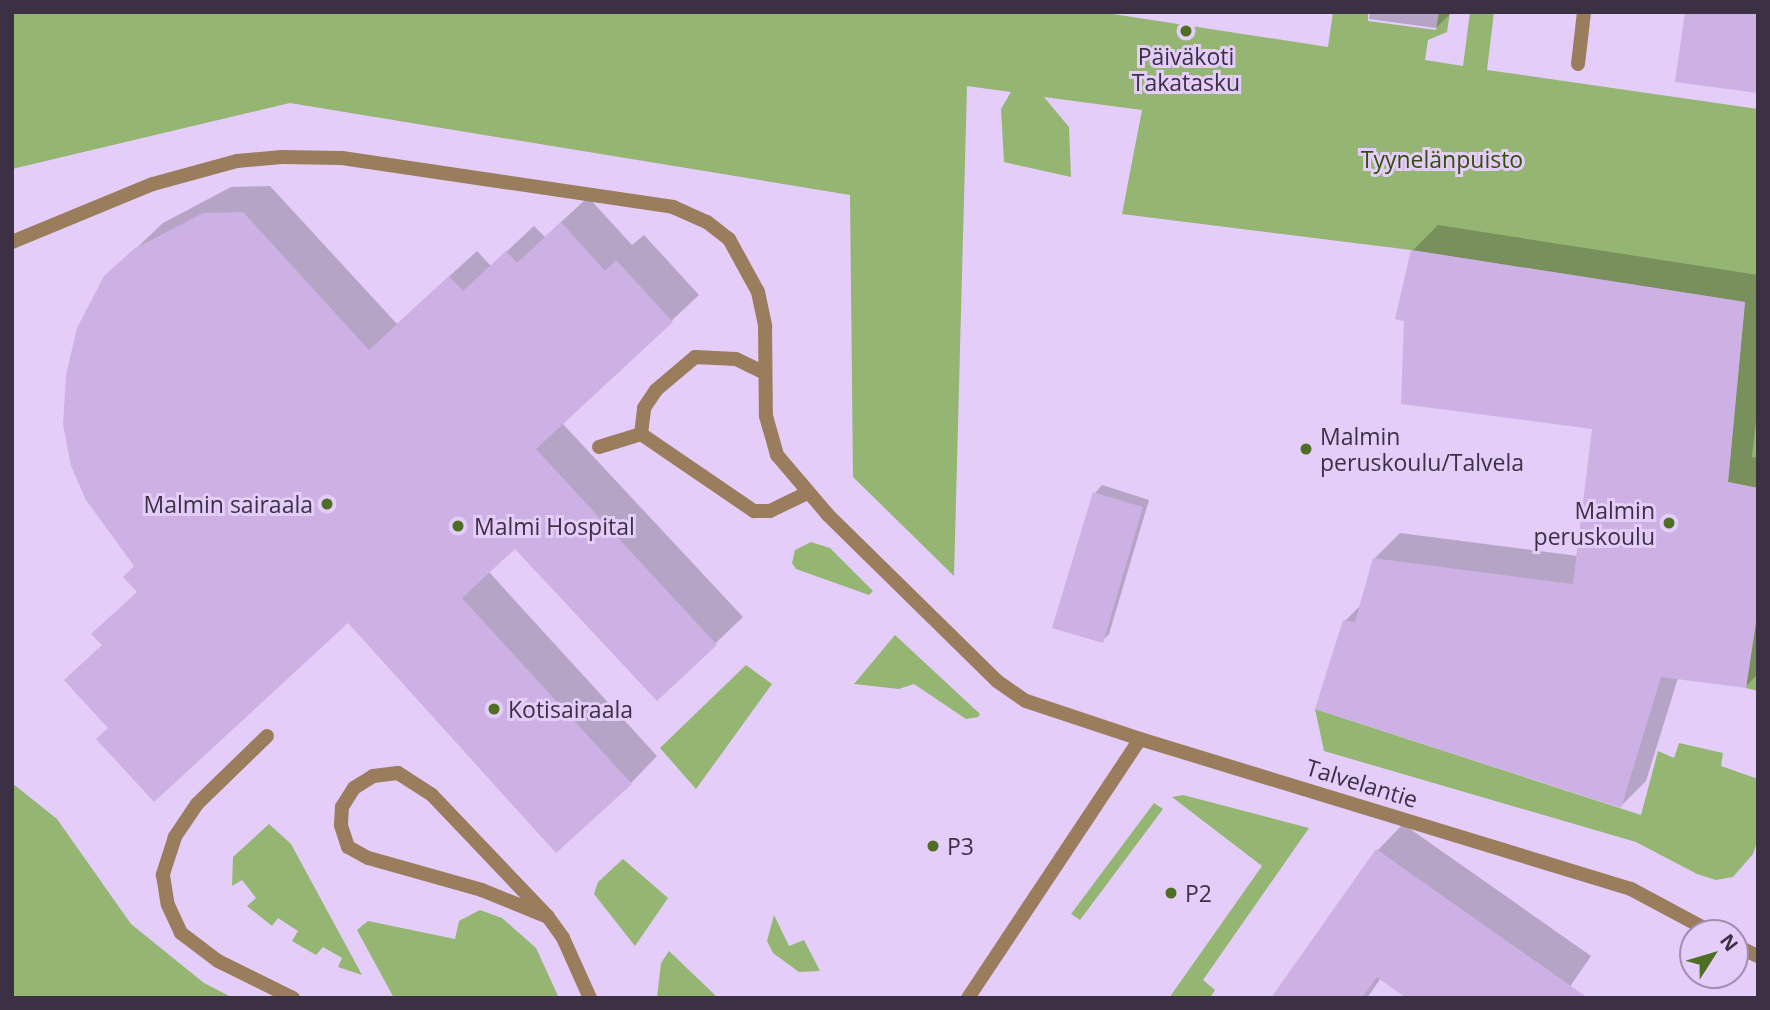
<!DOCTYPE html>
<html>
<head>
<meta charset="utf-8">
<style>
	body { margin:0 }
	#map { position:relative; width:1770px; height:1010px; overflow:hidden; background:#e4cdf8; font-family:"Open Sans",sans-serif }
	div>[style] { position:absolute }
	.green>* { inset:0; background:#95b573 }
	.shadow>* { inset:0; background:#0003 }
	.building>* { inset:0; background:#cdb0e4 }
	.lane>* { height:14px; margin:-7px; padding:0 7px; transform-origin:7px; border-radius:7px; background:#9a7d5d }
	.street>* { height:14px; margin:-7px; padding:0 7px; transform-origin:7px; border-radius:7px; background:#9a7d5d }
	.dots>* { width:19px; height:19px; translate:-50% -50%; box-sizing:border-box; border:4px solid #e4cdf8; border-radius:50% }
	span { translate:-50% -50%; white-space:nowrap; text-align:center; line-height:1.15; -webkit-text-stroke:6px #e4cdf8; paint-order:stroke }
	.poi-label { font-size:23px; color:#3c3045 }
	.left { translate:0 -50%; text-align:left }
	.right { translate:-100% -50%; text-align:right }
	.park-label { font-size:23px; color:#344f0d }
	.street-label { font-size:23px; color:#3c3045 }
	.frame { position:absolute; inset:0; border:14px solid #3c3045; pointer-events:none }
	.north { position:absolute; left:1679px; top:919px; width:70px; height:70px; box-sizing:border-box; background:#e4cdf8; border:2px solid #a18eb0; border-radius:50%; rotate:53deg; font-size:19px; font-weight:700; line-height:28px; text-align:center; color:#3c3045 }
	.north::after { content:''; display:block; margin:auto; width:24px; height:32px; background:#4e6e24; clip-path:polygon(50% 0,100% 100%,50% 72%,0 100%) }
</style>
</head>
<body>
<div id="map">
	<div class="green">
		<i style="clip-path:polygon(12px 12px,1100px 12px,1328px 47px,1333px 12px,1368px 12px,1368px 21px,1436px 30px,1439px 12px,1450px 12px,1447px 32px,1428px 40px,1425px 60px,1463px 66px,1470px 12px,1494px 12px,1487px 70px,1758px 109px,1758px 488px,1728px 482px,1745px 302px,1411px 250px,1122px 214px,1142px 110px,1044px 97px,1069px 127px,1071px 177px,1004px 162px,1001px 109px,1011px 92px,967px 86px,954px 576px,853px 477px,850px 195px,290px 103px,12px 169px)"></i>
		<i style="clip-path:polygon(811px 542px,830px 548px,873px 591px,869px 595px,796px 569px,792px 563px,795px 550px)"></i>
		<i style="clip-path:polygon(1758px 609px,1758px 691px,1746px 688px)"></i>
		<i style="clip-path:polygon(895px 635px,980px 714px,978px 717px,966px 719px,914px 684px,899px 689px,854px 684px)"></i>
		<i style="clip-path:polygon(746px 665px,772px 684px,696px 789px,660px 748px)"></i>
		<i style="clip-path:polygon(1315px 709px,1641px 815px,1658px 751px,1674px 758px,1679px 743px,1723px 753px,1721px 766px,1758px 779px,1758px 839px,1753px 854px,1733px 877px,1716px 880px,1697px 874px,1636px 842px,1324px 751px)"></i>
		<i style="clip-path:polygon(12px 783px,57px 819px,131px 924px,204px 983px,233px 998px,12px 998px)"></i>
		<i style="clip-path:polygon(1183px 795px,1309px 828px,1203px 980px,1215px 990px,1210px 998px,1169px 998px,1262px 866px,1172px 797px)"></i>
		<i style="clip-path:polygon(1154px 803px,1163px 809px,1080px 920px,1071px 914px)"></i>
		<i style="clip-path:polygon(269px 824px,291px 844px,362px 975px,338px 967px,342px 958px,323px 947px,316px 955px,292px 941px,298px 931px,278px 918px,272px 926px,247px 906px,256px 898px,242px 880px,232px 886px,233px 857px)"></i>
		<i style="clip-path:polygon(623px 859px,668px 898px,635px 946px,594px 894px,598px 882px)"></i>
		<i style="clip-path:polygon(480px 910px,502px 918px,536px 948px,559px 998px,394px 998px,357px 930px,368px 921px,455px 939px,459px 921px)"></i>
		<i style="clip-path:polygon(774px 915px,789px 946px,804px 940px,820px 971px,799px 972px,773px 953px,767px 941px)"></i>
		<i style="clip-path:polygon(669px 951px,716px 996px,714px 998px,657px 998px,661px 963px)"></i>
	</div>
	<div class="shadow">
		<i style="clip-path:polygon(1370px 12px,1452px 12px,1436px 28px,1369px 19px)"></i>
		<i style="clip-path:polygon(270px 186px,397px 324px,477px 251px,491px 266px,534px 226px,545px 237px,588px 197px,632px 245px,644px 235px,699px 295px,562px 423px,743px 617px,657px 699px,515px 546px,488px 571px,657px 756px,631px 783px,348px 620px,110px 728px,149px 602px,136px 566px,78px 328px,106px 277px,163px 223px,231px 187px)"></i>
		<i style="clip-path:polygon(1438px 225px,1758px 275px,1758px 403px,1752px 457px,1758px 458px,1758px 674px,1746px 686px,1678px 678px,1646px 781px,1621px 806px,1345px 621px,1362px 604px,1374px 559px,1400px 533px,1578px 556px,1594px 427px,1412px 251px)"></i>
		<i style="clip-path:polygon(1102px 485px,1149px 500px,1109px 634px,1102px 641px,1095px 493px)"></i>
		<i style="clip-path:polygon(1403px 824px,1591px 956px,1562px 998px,1381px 978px,1367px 998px,1320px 998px,1292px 971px,1378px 850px)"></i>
	</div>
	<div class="building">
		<i style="clip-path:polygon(1685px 12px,1758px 12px,1758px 93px,1675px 82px)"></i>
		<i style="clip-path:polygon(243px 212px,369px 350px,449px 276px,463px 291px,506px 251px,517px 263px,561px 222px,605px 271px,616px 260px,673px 322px,536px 449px,717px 645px,657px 701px,515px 549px,462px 598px,632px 784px,556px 853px,348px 623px,154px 802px,96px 739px,108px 728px,64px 680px,102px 645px,91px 634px,137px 592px,123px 577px,134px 566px,86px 500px,71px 466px,63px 424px,66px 375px,77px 328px,104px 276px,134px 249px,203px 213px)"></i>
		<i style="clip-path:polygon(1411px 250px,1745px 302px,1728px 482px,1758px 488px,1758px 609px,1746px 688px,1661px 677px,1621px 808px,1315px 709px,1343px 620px,1355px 622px,1373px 558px,1573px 584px,1592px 429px,1401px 404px,1404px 321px,1395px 319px)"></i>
		<i style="clip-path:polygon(1093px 492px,1143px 507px,1103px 643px,1052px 628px)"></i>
		<i style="clip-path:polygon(1376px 849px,1588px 998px,1406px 998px,1377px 977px,1362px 998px,1271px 998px)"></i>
	</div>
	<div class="lane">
		<i style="left:1578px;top:64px;width:52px;rotate:-83.4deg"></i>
		<i style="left:12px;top:242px;width:152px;rotate:-22.4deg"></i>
		<i style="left:153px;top:184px;width:87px;rotate:-15.3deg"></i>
		<i style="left:237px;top:161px;width:45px;rotate:-5.1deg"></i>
		<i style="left:282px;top:157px;width:60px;rotate:1deg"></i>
		<i style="left:342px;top:158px;width:335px;rotate:8.4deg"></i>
		<i style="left:673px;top:207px;width:37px;rotate:24deg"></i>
		<i style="left:707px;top:222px;width:28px;rotate:38deg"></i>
		<i style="left:729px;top:239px;width:60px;rotate:61.3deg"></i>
		<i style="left:758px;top:292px;width:35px;rotate:78deg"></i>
		<i style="left:765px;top:326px;width:90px;rotate:89.4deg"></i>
		<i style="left:766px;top:416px;width:41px;rotate:74.2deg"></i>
		<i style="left:777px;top:455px;width:79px;rotate:49.6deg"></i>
		<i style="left:828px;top:515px;width:237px;rotate:44.5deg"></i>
		<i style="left:641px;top:434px;width:137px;rotate:34.3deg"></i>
		<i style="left:754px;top:511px;width:16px"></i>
		<i style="left:770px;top:511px;width:41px;rotate:-25.9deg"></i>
		<i style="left:599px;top:447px;width:44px;rotate:-17.2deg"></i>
		<i style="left:641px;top:434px;width:26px;rotate:-83deg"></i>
		<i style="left:644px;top:408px;width:22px;rotate:-56deg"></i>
		<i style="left:656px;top:390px;width:51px;rotate:-40.2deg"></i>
		<i style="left:695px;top:357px;width:41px;rotate:2.8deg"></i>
		<i style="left:736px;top:359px;width:32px;rotate:26deg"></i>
		<i style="left:267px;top:736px;width:98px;rotate:135.8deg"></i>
		<i style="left:197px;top:804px;width:40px;rotate:124deg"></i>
		<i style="left:175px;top:837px;width:40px;rotate:108deg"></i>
		<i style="left:163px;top:875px;width:30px;rotate:81deg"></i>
		<i style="left:168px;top:905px;width:31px;rotate:65deg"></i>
		<i style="left:181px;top:933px;width:46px;rotate:37.1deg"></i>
		<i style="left:218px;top:961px;width:84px;rotate:26.3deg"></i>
		<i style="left:548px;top:917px;width:71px;rotate:-157.8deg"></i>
		<i style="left:482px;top:890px;width:118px;rotate:-164.3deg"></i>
		<i style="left:368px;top:858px;width:23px;rotate:-151deg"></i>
		<i style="left:348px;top:847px;width:23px;rotate:-108deg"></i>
		<i style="left:341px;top:825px;width:18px;rotate:-87deg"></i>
		<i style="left:342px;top:807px;width:22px;rotate:-58deg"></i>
		<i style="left:354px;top:788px;width:22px;rotate:-32deg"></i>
		<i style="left:373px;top:776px;width:25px;rotate:-7deg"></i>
		<i style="left:398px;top:773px;width:40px;rotate:32.9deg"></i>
		<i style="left:432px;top:795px;width:168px;rotate:46.4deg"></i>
		<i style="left:548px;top:917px;width:26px;rotate:54deg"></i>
		<i style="left:563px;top:938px;width:66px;rotate:65.8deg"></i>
		<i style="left:968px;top:998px;width:311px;rotate:-56.4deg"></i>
	</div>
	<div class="street">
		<i style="left:997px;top:681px;width:35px;rotate:35deg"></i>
		<i style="left:1026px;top:701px;width:120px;rotate:18.4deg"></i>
		<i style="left:1140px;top:739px;width:513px;rotate:16.99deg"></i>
		<i style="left:1631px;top:889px;width:93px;rotate:28.2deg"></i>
		<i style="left:1735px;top:945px;width:25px;rotate:26deg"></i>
	</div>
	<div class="dots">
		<i style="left:1186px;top:31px;background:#4e6e24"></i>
		<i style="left:1306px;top:449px;background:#4e6e24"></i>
		<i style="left:327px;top:504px;background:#4e6e24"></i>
		<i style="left:1669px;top:523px;background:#4e6e24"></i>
		<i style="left:458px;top:526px;background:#4e6e24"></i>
		<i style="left:494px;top:709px;background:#4e6e24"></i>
		<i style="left:933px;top:846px;background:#4e6e24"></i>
		<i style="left:1171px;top:893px;background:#4e6e24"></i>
	</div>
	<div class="poi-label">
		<span style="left:1186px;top:69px">Päiväkoti<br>Takatasku</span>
		<span class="left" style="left:1320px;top:449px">Malmin<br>peruskoulu/Talvela</span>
		<span class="right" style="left:313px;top:504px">Malmin sairaala</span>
		<span class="right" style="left:1655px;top:523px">Malmin<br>peruskoulu</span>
		<span class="left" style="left:474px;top:526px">Malmi Hospital</span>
		<span class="left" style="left:508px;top:709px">Kotisairaala</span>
		<span class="left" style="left:947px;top:846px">P3</span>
		<span class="left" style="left:1185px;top:893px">P2</span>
	</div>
	<div class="park-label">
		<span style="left:1442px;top:159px">Tyynelänpuisto</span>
	</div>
	<div class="street-label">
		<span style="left:1362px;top:783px;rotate:17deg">Talvelantie</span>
	</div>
	<div class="frame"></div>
	<div class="north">N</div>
</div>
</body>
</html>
